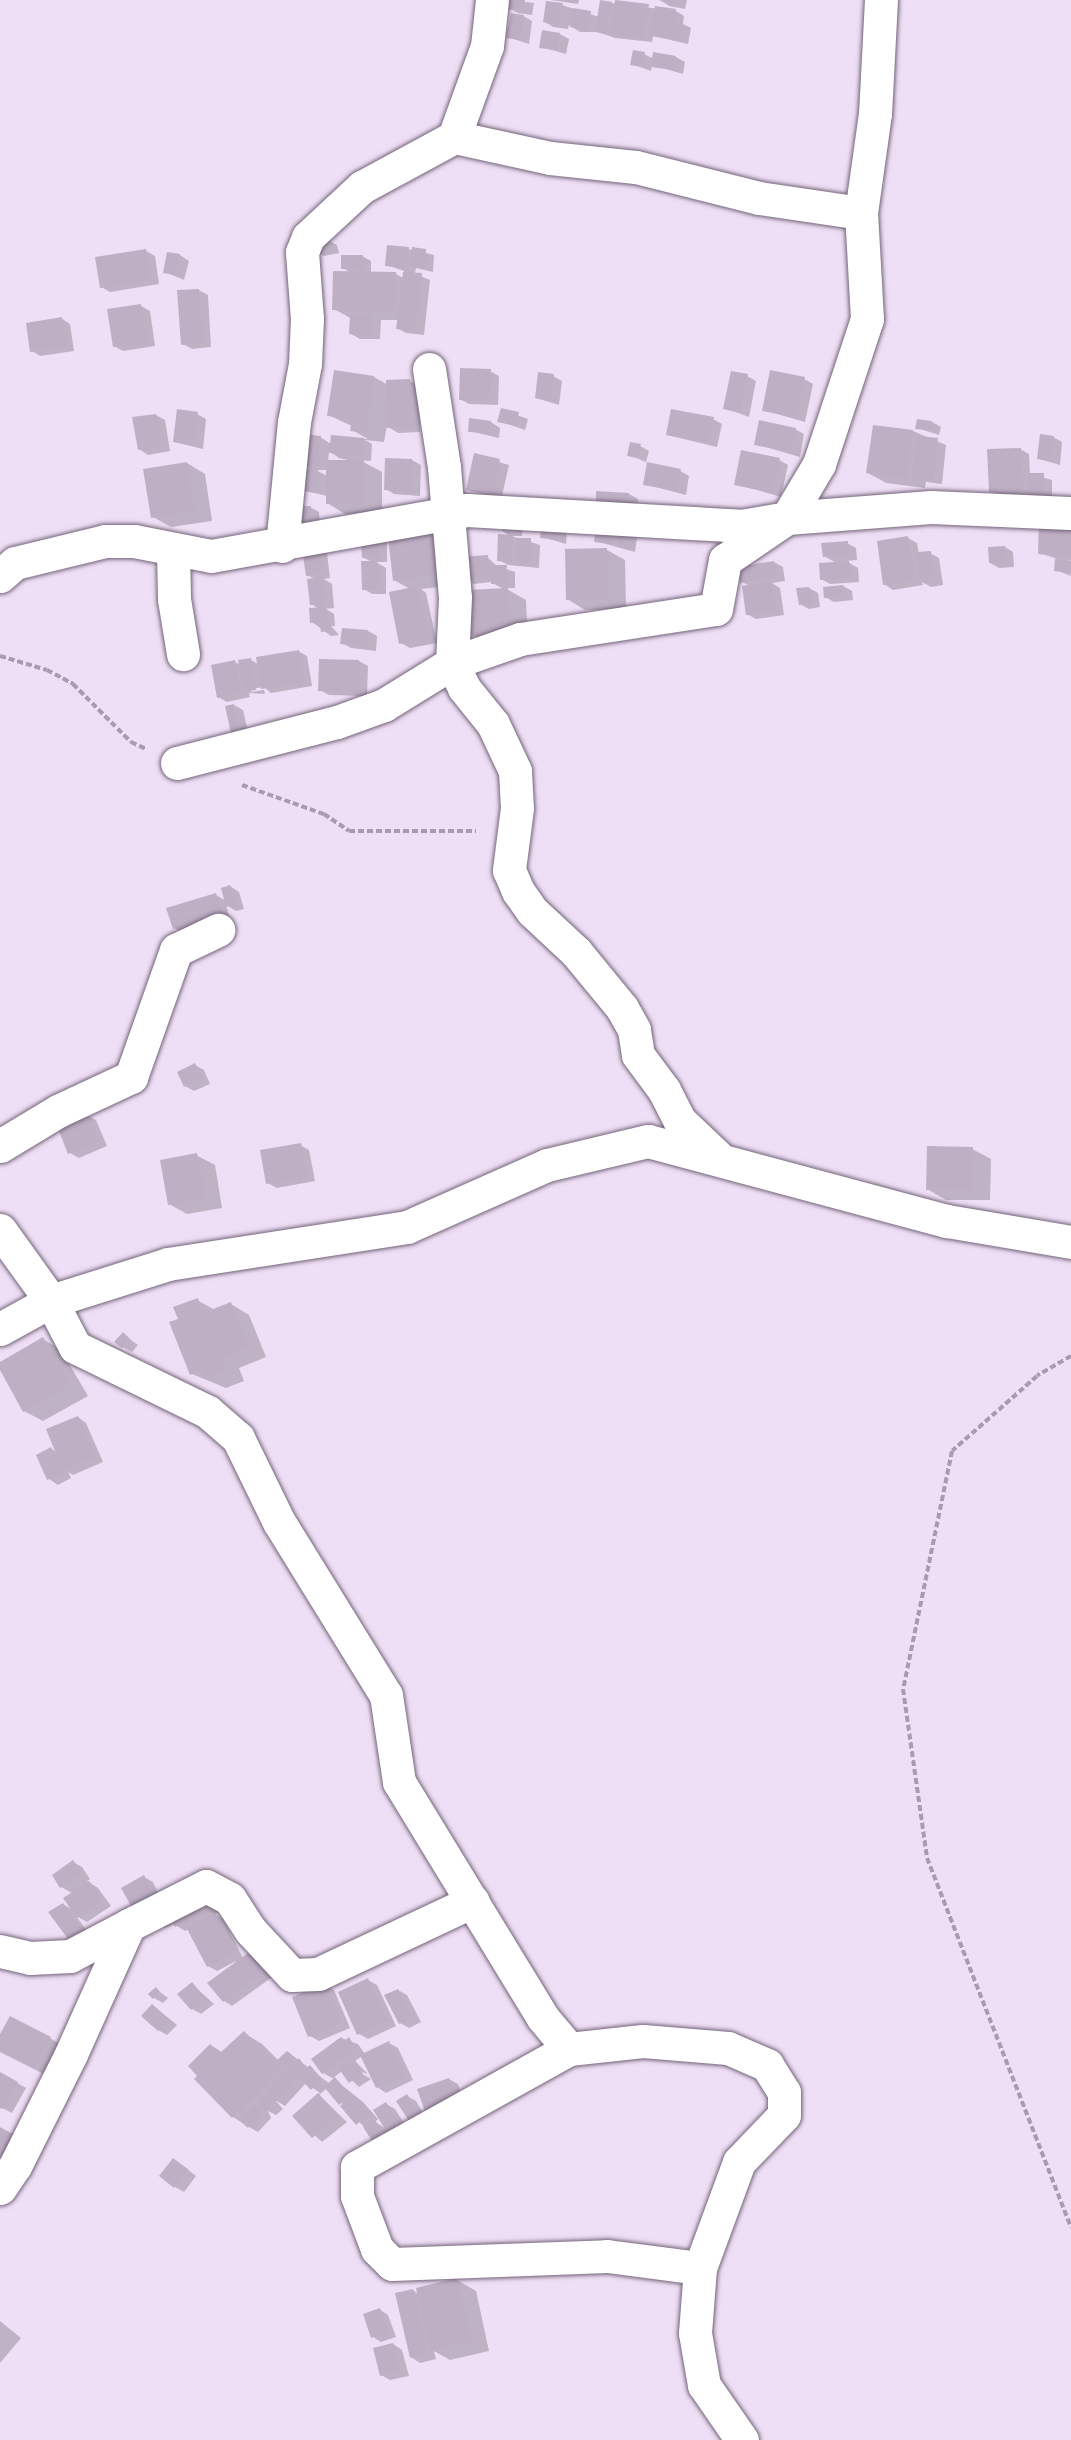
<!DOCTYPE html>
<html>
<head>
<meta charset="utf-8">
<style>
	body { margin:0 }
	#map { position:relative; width:1071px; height:2440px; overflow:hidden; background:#efdff6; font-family:"Public Sans",sans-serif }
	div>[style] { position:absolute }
	.shadow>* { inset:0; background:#0003 }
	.building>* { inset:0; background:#bfafc5 }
	.path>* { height:4px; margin-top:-2px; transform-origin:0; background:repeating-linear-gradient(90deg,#a79bad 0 6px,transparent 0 9px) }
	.roads { filter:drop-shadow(0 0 2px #736479) drop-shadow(0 0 2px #736479) }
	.minor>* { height:33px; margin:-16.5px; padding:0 16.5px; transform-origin:16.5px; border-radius:16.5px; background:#fff }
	span { translate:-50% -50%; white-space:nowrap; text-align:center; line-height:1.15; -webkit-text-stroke:4.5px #efdff6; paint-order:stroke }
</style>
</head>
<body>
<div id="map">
	<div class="shadow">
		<i style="clip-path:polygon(510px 0,534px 3px,532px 15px,518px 13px,532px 21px,529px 44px,508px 37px,523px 16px,509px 8px)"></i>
		<i style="clip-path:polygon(551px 0,579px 0,578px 4px)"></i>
		<i style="clip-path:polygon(660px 0,687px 0,685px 9px,669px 6px)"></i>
		<i style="clip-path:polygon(611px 3px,676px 11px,684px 16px,683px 24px,691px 28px,688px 44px,653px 36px,652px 42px,615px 38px,598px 32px,580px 32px,569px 25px,568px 29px,553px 27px,545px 22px,562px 5px,599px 17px)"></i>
		<i style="clip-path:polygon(560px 34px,569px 39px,566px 54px,541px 47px)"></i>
		<i style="clip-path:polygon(644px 54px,654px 59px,654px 54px,676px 57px,685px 62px,683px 74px,652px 65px,651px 71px,632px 64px)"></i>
		<i style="clip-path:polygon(328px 240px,337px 245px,339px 253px,324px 256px,315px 251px)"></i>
		<i style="clip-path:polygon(408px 249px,434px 255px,433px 272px,416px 268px,415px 274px,430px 280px,424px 335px,406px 333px,397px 328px,398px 320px,381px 320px,380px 339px,360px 339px,351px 334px,352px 319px,334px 309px,351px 273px,343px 268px,362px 256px,371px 261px,371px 273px,396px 274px,403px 278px,404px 271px,387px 265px)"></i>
		<i style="clip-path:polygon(146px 251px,155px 256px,159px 284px,110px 292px,101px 287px)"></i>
		<i style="clip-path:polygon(180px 255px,189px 261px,184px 280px,165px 272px)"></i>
		<i style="clip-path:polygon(199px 290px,208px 295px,211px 347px,192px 349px,183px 344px)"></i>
		<i style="clip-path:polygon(141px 306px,150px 311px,155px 346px,123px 351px,114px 346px)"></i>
		<i style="clip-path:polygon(61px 318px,70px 324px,74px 351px,40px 356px,32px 351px)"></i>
		<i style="clip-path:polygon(490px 371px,499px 376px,498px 405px,469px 404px,460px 399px)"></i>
		<i style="clip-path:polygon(553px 376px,562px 381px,559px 405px,536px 398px)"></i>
		<i style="clip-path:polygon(747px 376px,756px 381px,749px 417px,725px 408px)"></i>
		<i style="clip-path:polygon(evenodd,374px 377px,388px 385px,388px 382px,410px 381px,419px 386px,420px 432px,398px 433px,387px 426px,384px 442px,365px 440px,372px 444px,371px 461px,360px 460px,382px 472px,382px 514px,345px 514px,327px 503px,327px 496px,301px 490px,312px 470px,302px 464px,320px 437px,331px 444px,332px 437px,368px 439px,352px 430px,352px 426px,328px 415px,374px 377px,329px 451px,339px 458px,357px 462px,328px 462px,329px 451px,374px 377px,316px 470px,327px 470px,327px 476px,316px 470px)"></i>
		<i style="clip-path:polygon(804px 379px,813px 384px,805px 422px,763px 410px)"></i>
		<i style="clip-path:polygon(502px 410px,528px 419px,525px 430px,499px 421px)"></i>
		<i style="clip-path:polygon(197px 414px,206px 419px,203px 449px,174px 442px)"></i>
		<i style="clip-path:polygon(156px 415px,165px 420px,170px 451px,148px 455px,139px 449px)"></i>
		<i style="clip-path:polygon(713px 419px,722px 424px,717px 447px,667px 435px)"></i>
		<i style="clip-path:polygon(491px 422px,500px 428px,499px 438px,469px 431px)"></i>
		<i style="clip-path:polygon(932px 422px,941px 427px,939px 435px,917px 428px)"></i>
		<i style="clip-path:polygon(795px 429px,804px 434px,800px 457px,755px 444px)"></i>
		<i style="clip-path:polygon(913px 431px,946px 445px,942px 484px,926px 482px,925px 488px,886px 483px,868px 473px)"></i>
		<i style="clip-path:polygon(1053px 437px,1062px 442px,1060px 465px,1039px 459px)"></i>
		<i style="clip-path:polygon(640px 446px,649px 451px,646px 462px,629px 455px)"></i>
		<i style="clip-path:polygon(1020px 449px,1029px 454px,1030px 474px,1052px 480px,1052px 501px,1030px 494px,999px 496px,990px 491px)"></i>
		<i style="clip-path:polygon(475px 455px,509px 465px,501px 500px,467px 489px)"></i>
		<i style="clip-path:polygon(412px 460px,421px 465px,420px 496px,394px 494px,386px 489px)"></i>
		<i style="clip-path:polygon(779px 460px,788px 465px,781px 497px,736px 484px)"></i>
		<i style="clip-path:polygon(187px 463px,205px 474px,212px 521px,171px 527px,153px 517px)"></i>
		<i style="clip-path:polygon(680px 471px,689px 476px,686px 495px,644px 484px)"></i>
		<i style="clip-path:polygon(629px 494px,638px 499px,637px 515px,597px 509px)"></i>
		<i style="clip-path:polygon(310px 507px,319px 512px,320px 531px,308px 532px)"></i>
		<i style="clip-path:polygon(503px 519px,523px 525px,522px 536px,511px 536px,540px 545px,539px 568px,508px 565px,499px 560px,512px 537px,502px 531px)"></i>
		<i style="clip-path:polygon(1071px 522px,1071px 561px,1068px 560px,1071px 576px,1056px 570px,1057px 559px,1040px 553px)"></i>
		<i style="clip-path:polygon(543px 523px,567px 529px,566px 544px,542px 537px)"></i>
		<i style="clip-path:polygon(597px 524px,637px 537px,635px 552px,595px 541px)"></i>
		<i style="clip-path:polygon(362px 533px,387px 537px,387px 562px,376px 562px,386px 568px,386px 594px,372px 594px,364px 589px,373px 563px,363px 557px)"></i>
		<i style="clip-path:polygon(908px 538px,917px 543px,919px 554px,930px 553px,939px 558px,943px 585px,931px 587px,922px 582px,923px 585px,893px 590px,884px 584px)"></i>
		<i style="clip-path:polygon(390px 539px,457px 585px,421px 589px,426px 593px,437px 643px,410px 648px,401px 643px,410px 589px,394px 580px)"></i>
		<i style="clip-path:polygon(847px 543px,856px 548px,857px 560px,846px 561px,858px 568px,859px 582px,830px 584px,821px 579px,836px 563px,824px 556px)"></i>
		<i style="clip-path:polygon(1005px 547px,1013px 552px,1014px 567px,999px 568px,990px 563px)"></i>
		<i style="clip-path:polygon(318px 548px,327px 553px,330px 578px,324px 579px,332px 584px,334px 608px,326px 609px,334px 614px,335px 626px,331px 626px,339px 635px,331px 636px,312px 622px,319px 609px,311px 604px,315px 579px,307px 575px)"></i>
		<i style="clip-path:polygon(607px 550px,625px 560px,626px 609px,585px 610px,567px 599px)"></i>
		<i style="clip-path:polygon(487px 557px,497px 566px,515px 572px,515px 588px,505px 588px,526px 600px,528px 643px,487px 644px,469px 633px,505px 590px,491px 582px,474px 584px,465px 578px)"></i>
		<i style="clip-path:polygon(774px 562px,783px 567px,785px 581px,772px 583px,780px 588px,784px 615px,756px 619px,747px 614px,750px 586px,742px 582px)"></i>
		<i style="clip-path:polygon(843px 586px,852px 591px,853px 600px,834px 602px,825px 597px)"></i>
		<i style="clip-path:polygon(809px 588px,818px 593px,820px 607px,809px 609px,800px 604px)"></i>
		<i style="clip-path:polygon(368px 631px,377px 636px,376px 651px,351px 648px,342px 643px)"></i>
		<i style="clip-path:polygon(298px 651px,307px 656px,312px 686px,271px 693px,264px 687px,251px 689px,251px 692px,264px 690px,265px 694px,249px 693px,250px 697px,227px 702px,218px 697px,235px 662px,241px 665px,251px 660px,258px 664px)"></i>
		<i style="clip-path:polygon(359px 661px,368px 666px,367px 696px,329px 695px,320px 690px)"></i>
		<i style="clip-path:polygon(234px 705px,243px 710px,250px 741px,242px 742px)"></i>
		<i style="clip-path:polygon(230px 886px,239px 892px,244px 909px,236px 911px,226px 905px,230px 919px,183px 933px,174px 928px,216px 895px,226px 901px)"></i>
		<i style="clip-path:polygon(195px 1065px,204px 1070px,210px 1084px,194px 1091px,185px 1086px)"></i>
		<i style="clip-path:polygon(87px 1115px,96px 1120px,107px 1146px,79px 1158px,70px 1153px)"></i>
		<i style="clip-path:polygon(300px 1145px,309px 1150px,315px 1181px,277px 1188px,268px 1183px)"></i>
		<i style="clip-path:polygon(972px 1149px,991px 1159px,990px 1200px,946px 1200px,927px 1189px)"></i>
		<i style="clip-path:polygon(196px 1155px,215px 1165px,222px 1208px,187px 1214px,169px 1204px)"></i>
		<i style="clip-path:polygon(197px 1300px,215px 1310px,231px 1304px,249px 1315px,266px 1357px,239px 1368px,244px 1381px,226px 1388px,192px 1374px,180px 1320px)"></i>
		<i style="clip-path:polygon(123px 1334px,138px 1345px,132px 1352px,123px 1347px)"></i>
		<i style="clip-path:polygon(43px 1339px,61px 1350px,88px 1396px,43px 1421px,24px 1411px,0 1363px)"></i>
		<i style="clip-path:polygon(78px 1417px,86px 1423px,103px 1462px,73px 1475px,68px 1472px,71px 1478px,58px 1485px,49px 1479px,38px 1455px,51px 1449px,57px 1452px)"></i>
		<i style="clip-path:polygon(73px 1862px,82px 1867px,90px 1879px,87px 1881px,98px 1888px,111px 1906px,87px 1922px,76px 1916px,90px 1935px,69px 1938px,63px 1904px,74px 1911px,72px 1893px,61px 1887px,54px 1875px)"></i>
		<i style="clip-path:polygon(144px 1877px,153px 1882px,161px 1899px,141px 1910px)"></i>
		<i style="clip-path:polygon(206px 1891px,222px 1910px,215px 1914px,223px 1919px,243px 1958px,275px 1975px,232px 2006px,224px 2001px,236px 1961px,217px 1971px,208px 1966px,189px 1929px,185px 1931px,174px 1924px,165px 1928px,156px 1923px)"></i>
		<i style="clip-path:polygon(368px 1980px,377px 1985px,396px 2026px,368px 2039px,359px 2034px)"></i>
		<i style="clip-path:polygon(192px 1984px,214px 2004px,201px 2014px,192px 2009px)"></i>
		<i style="clip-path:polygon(325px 1985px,334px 1990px,350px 2028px,319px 2041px,310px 2036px)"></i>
		<i style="clip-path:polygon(156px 1989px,168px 1998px,163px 2003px,154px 1998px)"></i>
		<i style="clip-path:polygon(398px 1990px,407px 1995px,421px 2022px,409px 2028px,400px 2023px)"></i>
		<i style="clip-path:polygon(152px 2005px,177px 2025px,167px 2035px,158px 2030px)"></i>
		<i style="clip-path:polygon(244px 2033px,262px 2044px,279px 2061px,288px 2052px,330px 2084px,334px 2079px,323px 2073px,341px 2038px,358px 2044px,365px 2054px,389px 2043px,398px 2048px,413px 2080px,386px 2093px,377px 2087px,362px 2056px,355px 2061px,368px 2074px,356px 2070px,371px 2079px,359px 2087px,342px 2071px,333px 2078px,363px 2102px,378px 2119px,375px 2122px,387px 2129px,386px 2104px,395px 2109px,413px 2137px,402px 2144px,366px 2129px,327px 2088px,319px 2095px,347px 2122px,322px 2142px,294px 2116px,320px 2093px,306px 2083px,285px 2106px,275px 2100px,283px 2109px,276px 2115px,268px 2111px,271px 2118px,258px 2132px,249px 2127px,233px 2117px,211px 2045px,223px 2053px)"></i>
		<i style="clip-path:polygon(0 2037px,50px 2038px,68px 2049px,53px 2079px,0 2051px)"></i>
		<i style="clip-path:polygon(0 2073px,26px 2088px,12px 2113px,0 2107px)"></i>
		<i style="clip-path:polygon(449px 2079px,458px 2084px,466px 2108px,427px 2113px)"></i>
		<i style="clip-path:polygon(407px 2096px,416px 2101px,427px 2120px,419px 2125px)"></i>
		<i style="clip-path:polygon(182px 2165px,196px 2176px,184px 2192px,175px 2187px)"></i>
		<i style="clip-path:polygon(457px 2280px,476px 2291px,489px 2351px,450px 2360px,434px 2351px,436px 2359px,420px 2363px,411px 2357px,413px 2290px,418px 2294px)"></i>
		<i style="clip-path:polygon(379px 2309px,388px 2315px,396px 2337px,381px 2342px,373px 2337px)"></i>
		<i style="clip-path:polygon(0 2321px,21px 2338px,0 2363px)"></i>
		<i style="clip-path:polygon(393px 2344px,402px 2350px,409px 2376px,390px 2380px,381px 2375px)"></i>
	</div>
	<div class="building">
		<i style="clip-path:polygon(509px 0,525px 0,523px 11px,507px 9px)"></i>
		<i style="clip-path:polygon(600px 0,612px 2px,606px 34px,595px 32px)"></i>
		<i style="clip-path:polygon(615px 0,649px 4px,643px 38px,610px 33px)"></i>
		<i style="clip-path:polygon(658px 0,677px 0,677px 5px)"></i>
		<i style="clip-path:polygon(546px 1px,563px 3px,559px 25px,543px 22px)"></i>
		<i style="clip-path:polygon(655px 6px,676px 9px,674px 21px,682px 22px,679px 40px,650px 36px)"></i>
		<i style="clip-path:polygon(573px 8px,591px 11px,588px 31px,570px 27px)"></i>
		<i style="clip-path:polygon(511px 13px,524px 15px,520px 40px,506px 38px)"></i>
		<i style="clip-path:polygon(542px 30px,560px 33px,557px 50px,539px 48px)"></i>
		<i style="clip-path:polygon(633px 50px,645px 52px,642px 67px,630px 65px)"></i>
		<i style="clip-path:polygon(653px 52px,676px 56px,674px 70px,651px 67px)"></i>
		<i style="clip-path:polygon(387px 245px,409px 247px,406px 268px,385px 266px)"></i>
		<i style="clip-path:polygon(412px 247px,426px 249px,425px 268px,410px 266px)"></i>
		<i style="clip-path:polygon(146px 249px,151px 280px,100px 288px,95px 257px)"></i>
		<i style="clip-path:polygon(167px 252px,180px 254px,176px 275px,163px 273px)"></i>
		<i style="clip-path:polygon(341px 255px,363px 255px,363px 269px,341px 269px)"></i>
		<i style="clip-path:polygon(333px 271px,396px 272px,395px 311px,332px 310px)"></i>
		<i style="clip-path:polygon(403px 272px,422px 273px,415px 331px,396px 329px)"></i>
		<i style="clip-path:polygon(199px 289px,203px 343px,181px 345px,177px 290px)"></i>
		<i style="clip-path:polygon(141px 304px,147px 342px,113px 347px,107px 309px)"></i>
		<i style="clip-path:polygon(350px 314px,372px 315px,371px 335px,349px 334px)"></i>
		<i style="clip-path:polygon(62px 317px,66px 346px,30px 352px,26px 323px)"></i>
		<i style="clip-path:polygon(460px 368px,491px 369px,489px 401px,459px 400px)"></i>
		<i style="clip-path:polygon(334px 370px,374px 376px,366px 433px,350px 431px,352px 419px,327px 416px)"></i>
		<i style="clip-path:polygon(770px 370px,805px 377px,796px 417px,762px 411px)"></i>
		<i style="clip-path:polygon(731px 371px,748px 374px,740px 413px,723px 409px)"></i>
		<i style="clip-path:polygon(538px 372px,554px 374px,550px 401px,535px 398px)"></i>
		<i style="clip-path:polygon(410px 379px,412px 427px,387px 428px,386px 380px)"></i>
		<i style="clip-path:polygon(501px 408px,519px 412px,516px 426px,497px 422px)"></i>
		<i style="clip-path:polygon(177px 409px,198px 412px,194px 445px,173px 442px)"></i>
		<i style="clip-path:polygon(671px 409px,714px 417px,708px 443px,666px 435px)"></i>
		<i style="clip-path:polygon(156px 414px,162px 447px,138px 450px,132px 417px)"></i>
		<i style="clip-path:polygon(469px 418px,491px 421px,490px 433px,468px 432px)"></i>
		<i style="clip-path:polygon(917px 419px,932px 421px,931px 430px,915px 429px)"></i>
		<i style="clip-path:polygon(759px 420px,796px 428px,791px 452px,754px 445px)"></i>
		<i style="clip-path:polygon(873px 425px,913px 430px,907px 479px,866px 473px)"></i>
		<i style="clip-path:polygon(302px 434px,321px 436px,319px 466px,300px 465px)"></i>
		<i style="clip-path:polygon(1040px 434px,1054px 436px,1051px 461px,1037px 459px)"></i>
		<i style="clip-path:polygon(331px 435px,364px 438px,362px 457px,329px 453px)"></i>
		<i style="clip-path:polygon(917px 436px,938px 438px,933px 480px,912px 478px)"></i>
		<i style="clip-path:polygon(630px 442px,641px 444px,637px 458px,627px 456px)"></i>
		<i style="clip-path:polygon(1021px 448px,1023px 490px,989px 492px,987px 449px)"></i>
		<i style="clip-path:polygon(741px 450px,780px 458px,772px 493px,734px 485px)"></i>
		<i style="clip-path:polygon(474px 453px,500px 459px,492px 496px,466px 490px)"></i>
		<i style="clip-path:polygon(385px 458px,412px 459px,411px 492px,384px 490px)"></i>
		<i style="clip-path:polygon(326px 460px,364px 460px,364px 504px,326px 504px)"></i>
		<i style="clip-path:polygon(187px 462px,194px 511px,151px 518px,143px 469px)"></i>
		<i style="clip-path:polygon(647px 462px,681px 469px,677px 491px,643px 485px)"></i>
		<i style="clip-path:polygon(301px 468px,318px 469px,317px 492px,300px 491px)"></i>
		<i style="clip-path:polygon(1028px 473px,1044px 473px,1044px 496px,1028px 496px)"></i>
		<i style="clip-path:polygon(596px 491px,629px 493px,628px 510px,596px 510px)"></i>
		<i style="clip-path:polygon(297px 506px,311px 506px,311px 527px,297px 527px)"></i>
		<i style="clip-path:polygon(1039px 517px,1071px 520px,1070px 557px,1038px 554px)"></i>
		<i style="clip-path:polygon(542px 521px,559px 522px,557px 540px,540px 538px)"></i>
		<i style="clip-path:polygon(596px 522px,614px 525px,612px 544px,594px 542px)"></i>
		<i style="clip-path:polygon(620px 529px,628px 530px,626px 548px,617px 546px)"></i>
		<i style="clip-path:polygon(378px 530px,379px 557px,362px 558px,360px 531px)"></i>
		<i style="clip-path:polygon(434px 532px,439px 575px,393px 581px,388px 538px)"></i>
		<i style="clip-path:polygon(498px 534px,513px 535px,511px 562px,497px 561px)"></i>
		<i style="clip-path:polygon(908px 536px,914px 581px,883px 585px,877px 541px)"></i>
		<i style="clip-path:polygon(516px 538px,531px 538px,531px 564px,516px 563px)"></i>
		<i style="clip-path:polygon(848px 541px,849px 556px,823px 557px,821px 543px)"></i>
		<i style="clip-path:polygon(1005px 546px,1006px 562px,989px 563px,988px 547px)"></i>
		<i style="clip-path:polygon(319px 547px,322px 573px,306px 576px,302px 549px)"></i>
		<i style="clip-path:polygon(607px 548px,608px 600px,566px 600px,565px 549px)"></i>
		<i style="clip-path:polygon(931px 551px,934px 581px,921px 582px,917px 552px)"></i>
		<i style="clip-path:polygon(488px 555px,490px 577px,463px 579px,461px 557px)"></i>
		<i style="clip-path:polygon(1055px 559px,1071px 561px,1071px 573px,1054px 571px)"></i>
		<i style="clip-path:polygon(361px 561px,377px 561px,378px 590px,362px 590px)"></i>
		<i style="clip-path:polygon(774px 561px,777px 576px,740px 583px,737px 567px)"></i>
		<i style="clip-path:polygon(849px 561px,850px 577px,820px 580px,819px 563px)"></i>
		<i style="clip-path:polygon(491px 565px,507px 565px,506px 584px,491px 584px)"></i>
		<i style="clip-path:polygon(323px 577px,326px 604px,310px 605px,307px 579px)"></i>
		<i style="clip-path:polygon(771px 581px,776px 611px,746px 615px,742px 586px)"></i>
		<i style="clip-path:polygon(843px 585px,844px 595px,824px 598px,823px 587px)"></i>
		<i style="clip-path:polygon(418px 586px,429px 638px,399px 644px,389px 592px)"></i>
		<i style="clip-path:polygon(809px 587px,812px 602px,799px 605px,796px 588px)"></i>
		<i style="clip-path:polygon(508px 588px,510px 633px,467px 634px,466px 590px)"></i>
		<i style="clip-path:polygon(325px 607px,327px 621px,310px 623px,309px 608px)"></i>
		<i style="clip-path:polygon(330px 623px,330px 631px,321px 632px,320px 625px)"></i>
		<i style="clip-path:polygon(342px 628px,368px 630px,367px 647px,340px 644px)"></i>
		<i style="clip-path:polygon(299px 650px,304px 682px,261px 689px,256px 657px)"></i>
		<i style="clip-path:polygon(251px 658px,256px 690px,244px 692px,238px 660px)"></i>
		<i style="clip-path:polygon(319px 659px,359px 660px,359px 692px,318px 691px)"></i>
		<i style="clip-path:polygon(235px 660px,241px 693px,217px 698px,211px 665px)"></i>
		<i style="clip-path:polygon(234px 704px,241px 736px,232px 738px,225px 706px)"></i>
		<i style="clip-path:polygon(230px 885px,236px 904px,226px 907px,221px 888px)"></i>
		<i style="clip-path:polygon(216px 893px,222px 914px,173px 929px,166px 908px)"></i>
		<i style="clip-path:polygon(195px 1063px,202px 1079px,184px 1087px,177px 1072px)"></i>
		<i style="clip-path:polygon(87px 1113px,99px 1141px,68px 1154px,57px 1126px)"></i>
		<i style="clip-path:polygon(301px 1143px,307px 1177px,266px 1184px,260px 1150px)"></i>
		<i style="clip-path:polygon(927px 1146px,973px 1147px,972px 1190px,926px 1190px)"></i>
		<i style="clip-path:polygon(197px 1153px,205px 1198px,168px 1205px,160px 1160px)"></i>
		<i style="clip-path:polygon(198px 1298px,203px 1313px,231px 1302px,248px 1347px,222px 1358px,227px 1370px,206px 1378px,203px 1370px,190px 1375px,169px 1322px,178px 1319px,173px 1307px)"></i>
		<i style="clip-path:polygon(123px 1332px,130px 1339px,122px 1348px,114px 1342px)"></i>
		<i style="clip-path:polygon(43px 1337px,70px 1385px,23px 1412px,0 1370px,0 1362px)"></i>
		<i style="clip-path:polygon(78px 1416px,95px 1457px,63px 1471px,46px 1429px)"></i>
		<i style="clip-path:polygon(51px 1447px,63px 1473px,47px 1480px,36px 1455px)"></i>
		<i style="clip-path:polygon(73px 1860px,82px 1873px,60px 1888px,52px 1875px)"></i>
		<i style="clip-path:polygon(144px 1875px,153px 1894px,131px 1906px,121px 1888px)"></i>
		<i style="clip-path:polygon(89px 1881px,103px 1900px,77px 1918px,63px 1898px)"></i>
		<i style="clip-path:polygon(206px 1890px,214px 1905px,175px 1927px,166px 1912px)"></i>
		<i style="clip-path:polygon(63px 1903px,82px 1930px,68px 1939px,48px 1912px)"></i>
		<i style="clip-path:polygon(215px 1913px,235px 1953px,207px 1967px,186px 1927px)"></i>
		<i style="clip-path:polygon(252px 1950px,267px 1969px,223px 2002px,207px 1983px)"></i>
		<i style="clip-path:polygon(368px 1978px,388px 2021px,357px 2035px,338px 1992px)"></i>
		<i style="clip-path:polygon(192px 1982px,206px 1999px,191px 2010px,177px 1994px)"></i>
		<i style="clip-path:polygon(325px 1983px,342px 2023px,308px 2037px,292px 1997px)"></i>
		<i style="clip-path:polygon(156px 1987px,160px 1992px,153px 1999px,148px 1994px)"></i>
		<i style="clip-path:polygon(398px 1989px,413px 2017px,399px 2024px,384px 1995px)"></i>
		<i style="clip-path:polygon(152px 2004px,169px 2019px,158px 2031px,141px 2016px)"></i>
		<i style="clip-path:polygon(10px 2016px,51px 2037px,34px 2069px,0 2052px,0 2034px)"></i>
		<i style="clip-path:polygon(244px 2031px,282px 2070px,232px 2118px,194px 2079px,197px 2076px,188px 2066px,210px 2044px,220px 2053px)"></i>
		<i style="clip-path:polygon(341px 2037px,344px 2041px,349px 2037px,356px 2048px,322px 2074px,311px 2059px)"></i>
		<i style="clip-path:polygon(389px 2041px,405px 2075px,376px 2088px,360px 2055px)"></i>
		<i style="clip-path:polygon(287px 2051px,295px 2058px,285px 2068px,277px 2060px)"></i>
		<i style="clip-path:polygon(299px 2058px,305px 2067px,296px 2075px,289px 2066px)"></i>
		<i style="clip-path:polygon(354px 2059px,363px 2073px,349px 2083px,339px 2069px)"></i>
		<i style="clip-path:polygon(310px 2065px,322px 2079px,311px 2090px,298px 2076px)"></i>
		<i style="clip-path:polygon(288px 2069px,298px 2078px,275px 2102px,266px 2092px)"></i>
		<i style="clip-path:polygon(0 2072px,18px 2082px,2px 2109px,0 2108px)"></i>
		<i style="clip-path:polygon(335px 2077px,350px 2095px,339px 2105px,324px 2087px)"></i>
		<i style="clip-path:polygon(449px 2078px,458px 2103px,426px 2114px,417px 2089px)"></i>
		<i style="clip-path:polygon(318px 2093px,339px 2116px,312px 2138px,292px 2116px)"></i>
		<i style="clip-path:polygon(265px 2094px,275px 2103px,266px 2111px,257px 2102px)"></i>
		<i style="clip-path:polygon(407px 2094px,419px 2114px,409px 2121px,396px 2101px)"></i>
		<i style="clip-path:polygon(354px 2095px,370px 2113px,356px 2125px,340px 2106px)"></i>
		<i style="clip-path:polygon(386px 2102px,405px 2132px,392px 2140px,373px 2110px)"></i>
		<i style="clip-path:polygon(255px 2104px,263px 2112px,248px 2128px,239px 2120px)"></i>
		<i style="clip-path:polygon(375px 2120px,387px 2139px,376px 2147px,363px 2127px)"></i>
		<i style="clip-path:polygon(0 2127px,15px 2135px,0 2163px)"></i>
		<i style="clip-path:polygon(173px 2158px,189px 2170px,174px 2188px,159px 2176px)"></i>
		<i style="clip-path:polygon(457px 2278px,471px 2341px,430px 2350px,416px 2288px)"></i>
		<i style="clip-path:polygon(413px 2289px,428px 2354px,410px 2358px,395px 2293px)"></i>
		<i style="clip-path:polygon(380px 2308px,388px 2332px,371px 2338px,363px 2314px)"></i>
		<i style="clip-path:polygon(393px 2343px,400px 2371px,380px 2376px,373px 2348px)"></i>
	</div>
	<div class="path">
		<i style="left:0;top:656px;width:49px;rotate:16.6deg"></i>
		<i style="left:47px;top:670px;width:30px;rotate:28deg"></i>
		<i style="left:73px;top:684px;width:82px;rotate:45deg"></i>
		<i style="left:131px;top:742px;width:17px;rotate:25deg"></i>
		<i style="left:242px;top:785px;width:87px;rotate:19.5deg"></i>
		<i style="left:324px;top:814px;width:30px;rotate:34deg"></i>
		<i style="left:349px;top:831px;width:127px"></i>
		<i style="left:1071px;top:1356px;width:39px;rotate:150deg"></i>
		<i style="left:1037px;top:1376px;width:113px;rotate:138.6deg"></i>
		<i style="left:952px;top:1451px;width:243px;rotate:101.6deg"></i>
		<i style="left:903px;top:1689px;width:171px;rotate:81.9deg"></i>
		<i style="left:927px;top:1858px;width:396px;rotate:68.7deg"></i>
	</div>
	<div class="roads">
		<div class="minor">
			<i style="left:454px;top:137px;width:98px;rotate:12.3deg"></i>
			<i style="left:550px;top:158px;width:86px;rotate:6deg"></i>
			<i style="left:636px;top:167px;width:127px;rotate:14.1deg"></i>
			<i style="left:759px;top:198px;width:103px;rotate:8.4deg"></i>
			<i style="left:429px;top:369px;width:99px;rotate:81.3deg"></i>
			<i style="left:444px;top:467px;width:130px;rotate:85.2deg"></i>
			<i style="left:455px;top:597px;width:66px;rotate:92.6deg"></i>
			<i style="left:452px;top:663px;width:28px;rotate:64deg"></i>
			<i style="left:464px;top:688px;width:46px;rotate:51.1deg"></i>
			<i style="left:493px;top:724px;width:52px;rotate:64.9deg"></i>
			<i style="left:515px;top:771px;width:37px;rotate:87deg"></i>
			<i style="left:517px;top:808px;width:63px;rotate:97.4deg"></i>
			<i style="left:509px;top:870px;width:23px;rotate:67deg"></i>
			<i style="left:518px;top:891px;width:24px;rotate:55deg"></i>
			<i style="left:532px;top:911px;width:60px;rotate:43deg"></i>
			<i style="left:576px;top:952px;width:72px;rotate:50.6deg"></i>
			<i style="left:622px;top:1008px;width:25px;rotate:61deg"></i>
			<i style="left:634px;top:1030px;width:25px;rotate:81deg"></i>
			<i style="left:638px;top:1055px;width:44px;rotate:53.4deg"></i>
			<i style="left:664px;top:1090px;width:35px;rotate:63deg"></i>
			<i style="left:680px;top:1121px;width:50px;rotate:43.4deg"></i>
			<i style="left:282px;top:546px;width:125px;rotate:-84.5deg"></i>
			<i style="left:294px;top:422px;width:59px;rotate:-79.3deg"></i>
			<i style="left:305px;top:364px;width:45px;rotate:-87.5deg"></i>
			<i style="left:307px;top:319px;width:67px;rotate:-94.3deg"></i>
			<i style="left:302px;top:252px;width:16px;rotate:-68deg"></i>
			<i style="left:308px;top:237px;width:74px;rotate:-42.8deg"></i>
			<i style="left:362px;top:187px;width:105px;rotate:-28.5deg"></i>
			<i style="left:454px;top:137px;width:97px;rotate:-70.1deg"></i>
			<i style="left:487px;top:46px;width:46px;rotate:-83.8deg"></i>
			<i style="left:173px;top:550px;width:49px;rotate:88.8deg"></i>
			<i style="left:174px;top:599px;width:56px;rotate:80.7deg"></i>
			<i style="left:0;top:576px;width:20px;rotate:-41deg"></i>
			<i style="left:15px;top:563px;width:93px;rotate:-13.7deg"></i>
			<i style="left:105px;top:541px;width:29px"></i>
			<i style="left:134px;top:541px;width:78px;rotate:11deg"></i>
			<i style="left:211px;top:556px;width:260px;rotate:-10.2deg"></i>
			<i style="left:467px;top:510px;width:274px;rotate:3.3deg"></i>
			<i style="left:741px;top:526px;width:47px;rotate:-9.9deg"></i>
			<i style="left:787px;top:518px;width:144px;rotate:-4.4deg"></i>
			<i style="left:931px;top:507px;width:139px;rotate:2.5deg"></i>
			<i style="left:177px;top:763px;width:165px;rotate:-14.4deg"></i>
			<i style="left:337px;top:722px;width:50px;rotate:-19.9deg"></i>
			<i style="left:384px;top:705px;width:80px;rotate:-31.7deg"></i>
			<i style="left:452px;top:663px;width:72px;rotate:-19.4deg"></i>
			<i style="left:520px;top:639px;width:198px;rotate:-8.7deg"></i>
			<i style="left:716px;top:609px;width:50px;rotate:-79.6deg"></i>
			<i style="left:725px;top:560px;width:75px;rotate:-34.1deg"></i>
			<i style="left:787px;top:518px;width:63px;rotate:-59.3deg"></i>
			<i style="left:819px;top:464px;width:153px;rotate:-71.7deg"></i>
			<i style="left:867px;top:319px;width:106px;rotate:-93.2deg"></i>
			<i style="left:861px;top:213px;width:100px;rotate:-82deg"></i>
			<i style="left:875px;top:114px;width:114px;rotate:-87deg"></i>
			<i style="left:0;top:1146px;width:68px;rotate:-31.1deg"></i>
			<i style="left:58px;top:1111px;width:81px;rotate:-25deg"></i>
			<i style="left:131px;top:1077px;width:135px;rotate:-70.5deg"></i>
			<i style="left:176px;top:950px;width:47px;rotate:-25.5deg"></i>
			<i style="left:0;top:1230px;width:87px;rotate:54.3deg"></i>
			<i style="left:51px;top:1301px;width:52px;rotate:62.4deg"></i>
			<i style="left:75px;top:1347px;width:148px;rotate:26deg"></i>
			<i style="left:208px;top:1412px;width:40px;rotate:41deg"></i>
			<i style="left:238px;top:1438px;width:93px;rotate:64deg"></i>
			<i style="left:279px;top:1522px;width:203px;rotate:58.3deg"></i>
			<i style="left:386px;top:1695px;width:88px;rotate:81.5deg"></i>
			<i style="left:399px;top:1782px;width:276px;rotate:58.6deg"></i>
			<i style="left:543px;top:2018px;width:40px;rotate:50deg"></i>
			<i style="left:569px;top:2049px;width:74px;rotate:-6.2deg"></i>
			<i style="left:643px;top:2041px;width:85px;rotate:4.7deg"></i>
			<i style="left:728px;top:2048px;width:43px;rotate:23.6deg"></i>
			<i style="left:767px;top:2065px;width:32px;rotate:58deg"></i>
			<i style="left:784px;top:2092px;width:23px;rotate:90deg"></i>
			<i style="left:784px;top:2115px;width:65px;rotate:133.8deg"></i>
			<i style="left:739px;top:2162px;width:113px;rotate:110.2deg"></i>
			<i style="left:700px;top:2268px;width:65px;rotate:94.4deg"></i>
			<i style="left:695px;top:2333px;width:53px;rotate:80.2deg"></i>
			<i style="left:704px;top:2385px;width:67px;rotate:55.4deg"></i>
			<i style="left:0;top:1329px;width:58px;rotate:-28.8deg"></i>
			<i style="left:51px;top:1301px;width:123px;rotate:-17.5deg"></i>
			<i style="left:168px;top:1264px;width:242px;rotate:-8.8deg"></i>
			<i style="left:407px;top:1227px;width:153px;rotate:-23.9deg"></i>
			<i style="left:547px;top:1165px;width:104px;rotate:-13.4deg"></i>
			<i style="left:648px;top:1141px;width:310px;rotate:15deg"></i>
			<i style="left:947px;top:1221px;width:126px;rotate:9.6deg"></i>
			<i style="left:0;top:1951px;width:31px;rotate:13deg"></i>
			<i style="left:30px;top:1958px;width:40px;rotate:-2.9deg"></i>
			<i style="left:70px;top:1956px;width:67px;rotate:-27.7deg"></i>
			<i style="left:569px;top:2049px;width:243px;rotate:150.9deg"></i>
			<i style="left:357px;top:2167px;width:29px;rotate:90deg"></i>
			<i style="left:357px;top:2196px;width:57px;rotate:69.3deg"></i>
			<i style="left:377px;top:2249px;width:21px;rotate:45deg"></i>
			<i style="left:392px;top:2264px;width:215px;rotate:-2.1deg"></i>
			<i style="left:607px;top:2256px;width:94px;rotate:7.4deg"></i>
			<i style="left:0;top:2188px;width:27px;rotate:-56deg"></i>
			<i style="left:15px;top:2166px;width:125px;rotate:-63.4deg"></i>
			<i style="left:71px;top:2054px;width:141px;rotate:-65.8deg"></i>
			<i style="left:129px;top:1925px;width:86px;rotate:-26.9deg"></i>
			<i style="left:206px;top:1886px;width:27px;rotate:28deg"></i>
			<i style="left:230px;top:1899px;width:38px;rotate:57deg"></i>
			<i style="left:251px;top:1931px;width:60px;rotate:47deg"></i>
			<i style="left:292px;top:1975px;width:26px;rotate:-2deg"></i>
			<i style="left:318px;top:1974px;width:171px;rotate:-25.2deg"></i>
		</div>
	</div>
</div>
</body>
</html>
